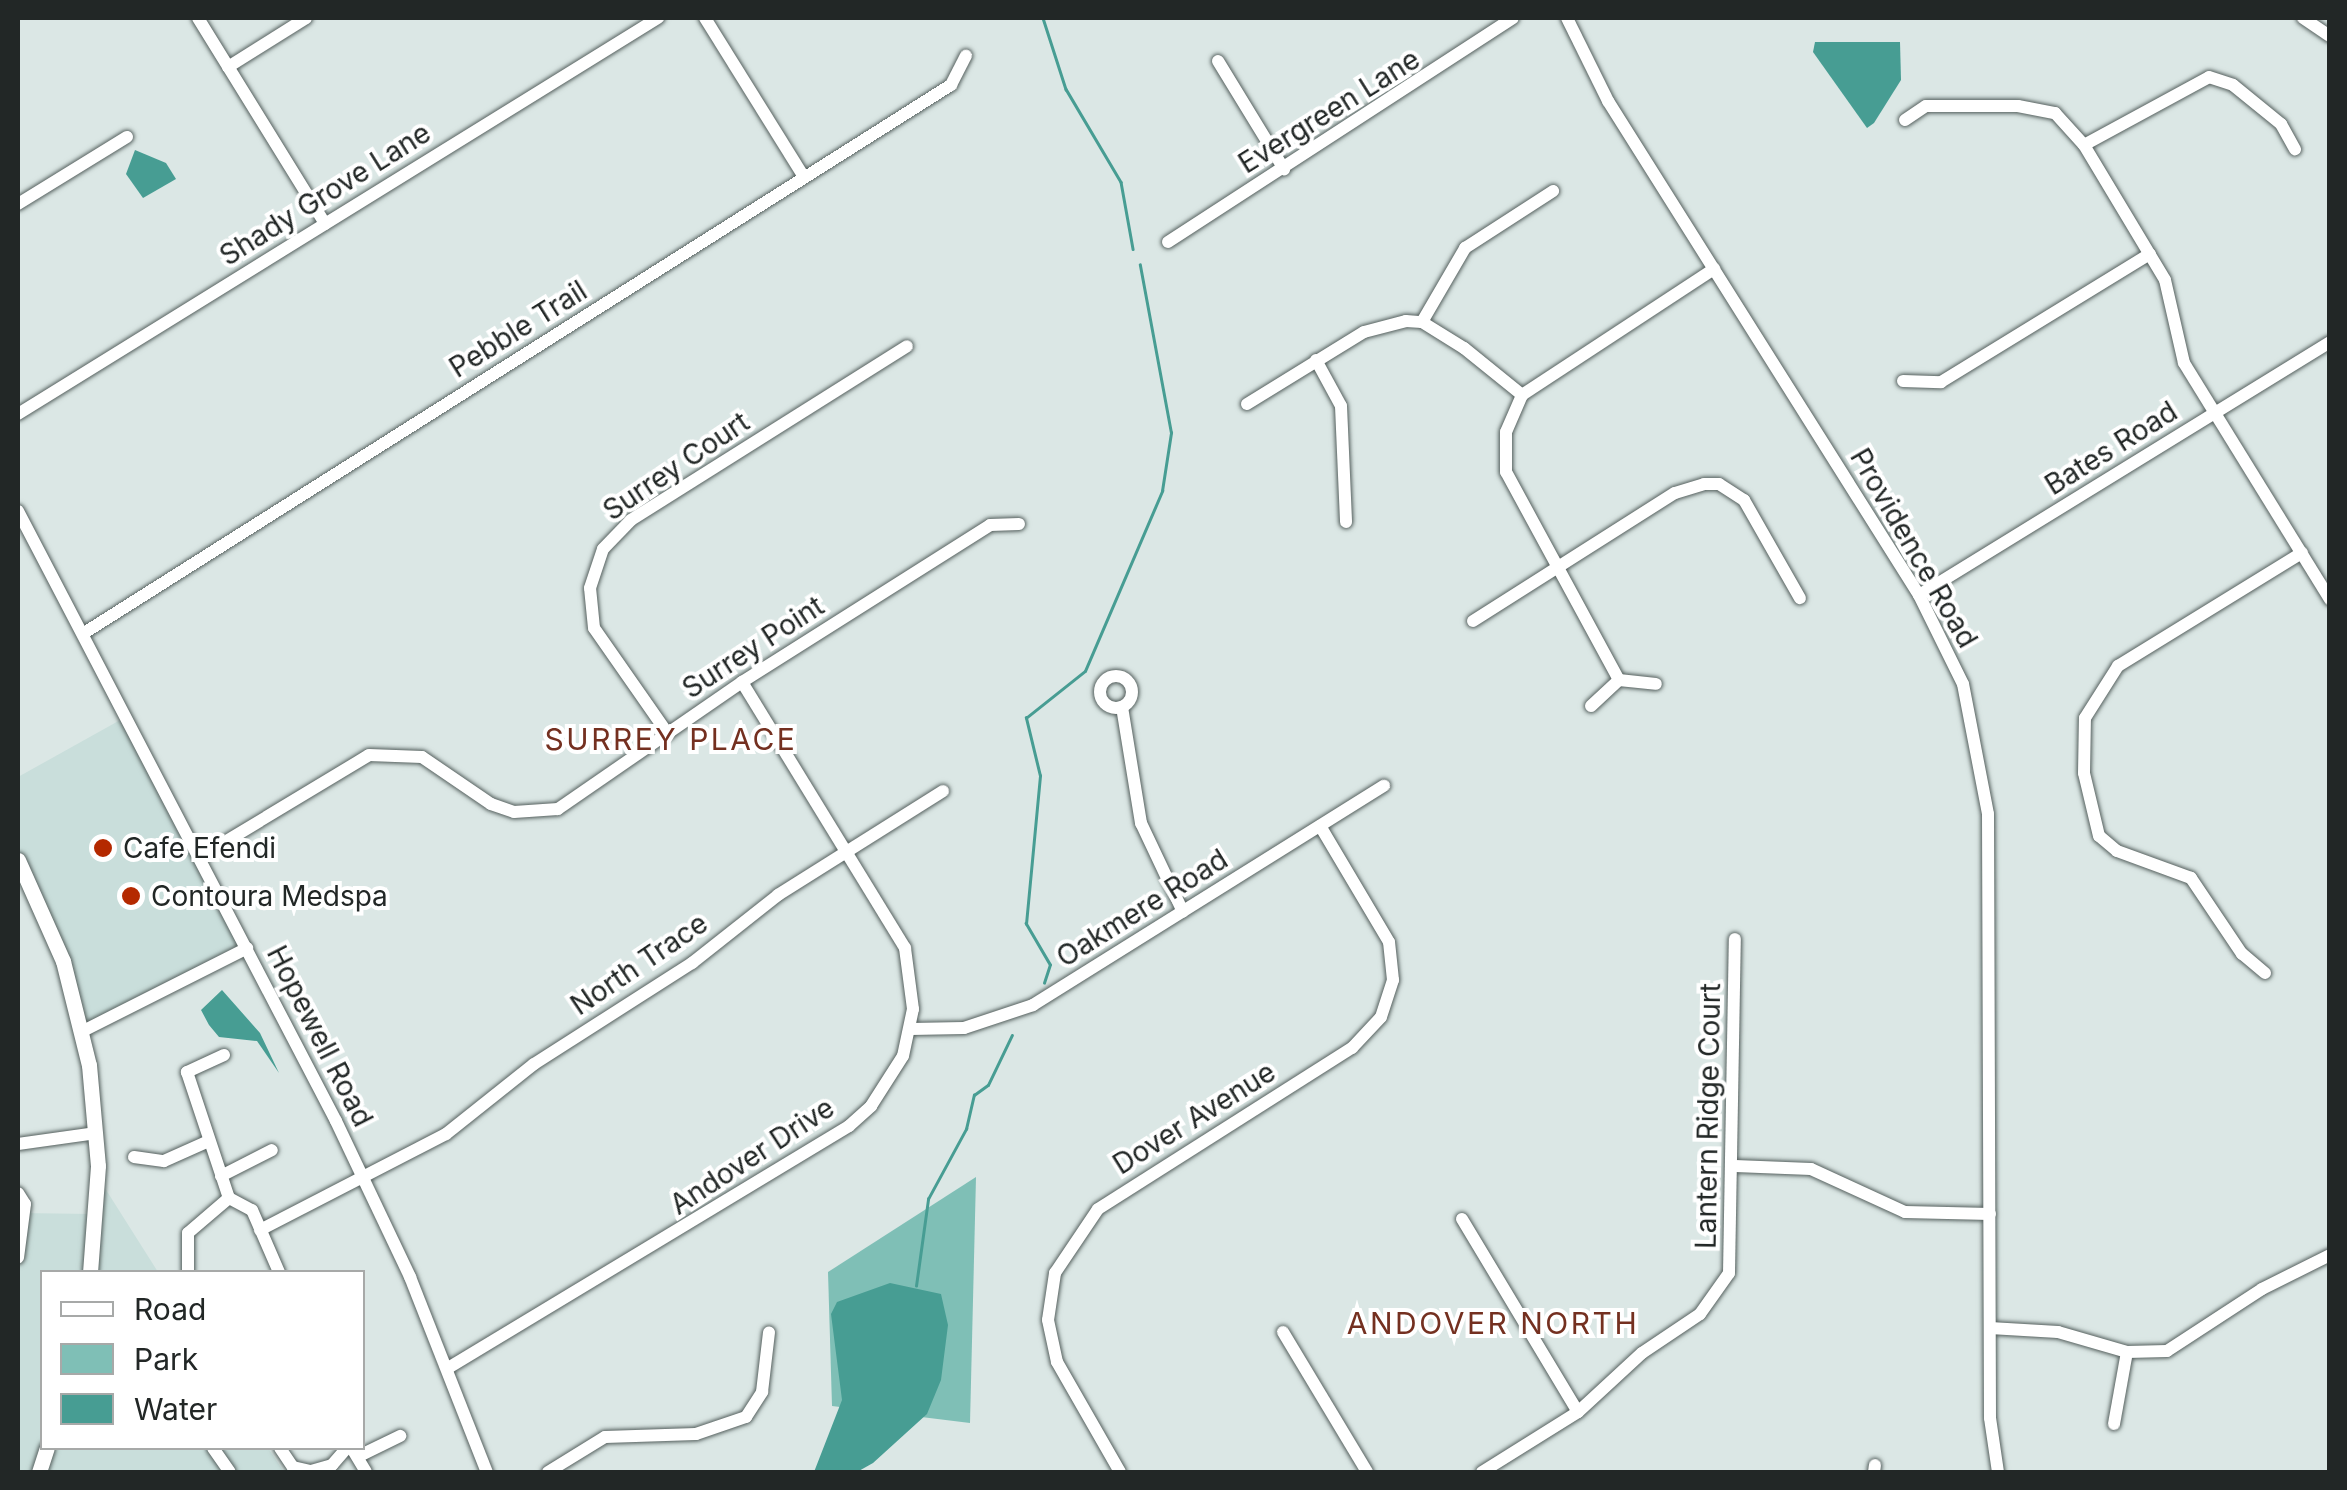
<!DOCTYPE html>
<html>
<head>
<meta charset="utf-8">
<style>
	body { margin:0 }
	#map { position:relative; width:2347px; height:1490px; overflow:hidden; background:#dbe7e5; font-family:Inter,sans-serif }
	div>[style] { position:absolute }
	.built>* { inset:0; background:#c9dedb }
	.green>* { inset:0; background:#7fbfb6 }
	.water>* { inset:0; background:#479d93 }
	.stream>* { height:2.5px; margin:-1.25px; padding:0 1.25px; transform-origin:1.25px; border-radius:1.25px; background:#479d93 }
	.roads { filter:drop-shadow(0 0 2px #55605e) drop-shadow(0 0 2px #55605e) }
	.minor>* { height:12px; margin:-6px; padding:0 6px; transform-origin:6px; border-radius:6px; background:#fff }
	.minor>.ring { margin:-6px; padding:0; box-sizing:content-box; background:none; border:12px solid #fff; border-radius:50% }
	.major>* { height:15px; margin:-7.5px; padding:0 7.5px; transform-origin:7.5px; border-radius:7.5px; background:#fff }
	.dots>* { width:28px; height:28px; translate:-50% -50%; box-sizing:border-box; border:5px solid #fff; border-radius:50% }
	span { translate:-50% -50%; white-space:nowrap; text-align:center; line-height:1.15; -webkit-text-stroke:8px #fff; paint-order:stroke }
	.street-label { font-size:28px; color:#222726 }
	.poi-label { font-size:28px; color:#222726 }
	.left { translate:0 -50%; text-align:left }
	.neighbourhood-label { font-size:30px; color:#743020; letter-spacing:2.5px }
	.frame { position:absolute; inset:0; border:20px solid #222726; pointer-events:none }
	.legend { position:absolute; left:40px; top:1270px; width:325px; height:180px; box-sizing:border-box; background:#fff; border:2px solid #a7a9a8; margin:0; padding:12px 18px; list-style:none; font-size:30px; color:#222726 }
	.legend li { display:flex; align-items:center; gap:20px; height:50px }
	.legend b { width:50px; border:2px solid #a7a9a8 }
</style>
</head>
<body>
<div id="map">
	<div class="built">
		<i style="clip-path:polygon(131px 714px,244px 945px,81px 1029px,18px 862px,18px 777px)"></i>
		<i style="clip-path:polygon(96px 1174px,158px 1272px,42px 1272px,42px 1448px,268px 1448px,284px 1472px,18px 1472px,18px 1213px,93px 1214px)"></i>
	</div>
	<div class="green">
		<i style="clip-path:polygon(976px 1177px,970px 1423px,832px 1406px,828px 1272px)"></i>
	</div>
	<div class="water">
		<i style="clip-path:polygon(1815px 42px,1900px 42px,1901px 80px,1874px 123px,1867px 128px,1813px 52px)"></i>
		<i style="clip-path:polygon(135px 150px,166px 163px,176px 179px,143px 198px,126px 174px)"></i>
		<i style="clip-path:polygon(222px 990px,260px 1033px,279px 1073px,257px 1041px,219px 1037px,209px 1025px,201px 1010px)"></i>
		<i style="clip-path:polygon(890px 1283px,941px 1294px,948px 1325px,941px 1380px,927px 1414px,873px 1463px,857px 1472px,814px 1472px,842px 1400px,831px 1314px,837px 1302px)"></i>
	</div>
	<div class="stream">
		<i style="left:1043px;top:18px;width:75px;rotate:72.1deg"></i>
		<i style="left:1066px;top:89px;width:108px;rotate:59.4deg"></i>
		<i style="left:1121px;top:182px;width:68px;rotate:79.8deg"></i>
		<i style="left:1044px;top:983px;width:19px;rotate:-72deg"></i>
		<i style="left:1050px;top:965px;width:48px;rotate:-120.3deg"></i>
		<i style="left:1026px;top:924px;width:149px;rotate:-84.6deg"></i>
		<i style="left:1040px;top:776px;width:60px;rotate:-103.6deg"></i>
		<i style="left:1026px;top:718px;width:75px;rotate:-38.5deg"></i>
		<i style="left:1085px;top:671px;width:196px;rotate:-66.8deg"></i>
		<i style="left:1162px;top:491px;width:59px;rotate:-81.2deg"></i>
		<i style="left:1171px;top:433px;width:171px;rotate:-100.5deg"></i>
		<i style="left:916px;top:1286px;width:88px;rotate:-82.1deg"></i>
		<i style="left:928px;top:1199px;width:80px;rotate:-61.5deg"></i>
		<i style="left:966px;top:1129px;width:35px;rotate:-77deg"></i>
		<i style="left:974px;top:1095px;width:17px;rotate:-36deg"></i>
		<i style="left:988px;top:1085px;width:55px;rotate:-64.4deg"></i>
	</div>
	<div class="roads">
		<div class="minor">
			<i style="left:198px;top:18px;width:242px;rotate:58.3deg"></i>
			<i style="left:705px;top:18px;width:187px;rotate:58.1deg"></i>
			<i style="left:1567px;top:18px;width:93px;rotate:63.7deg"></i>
			<i style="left:1608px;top:101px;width:584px;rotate:57.81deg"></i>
			<i style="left:1919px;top:595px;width:99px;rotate:63.7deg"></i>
			<i style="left:1963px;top:684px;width:132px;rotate:79.1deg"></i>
			<i style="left:1988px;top:814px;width:604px;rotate:89.81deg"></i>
			<i style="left:1990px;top:1418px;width:55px;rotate:81.6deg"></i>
			<i style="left:2303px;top:18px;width:32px;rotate:34deg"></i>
			<i style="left:1218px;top:61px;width:127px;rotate:58.6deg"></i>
			<i style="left:228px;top:67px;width:92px;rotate:-32.1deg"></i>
			<i style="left:1905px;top:120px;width:25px;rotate:-34deg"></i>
			<i style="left:1926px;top:106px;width:92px"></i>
			<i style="left:2018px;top:106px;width:38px;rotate:11deg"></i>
			<i style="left:2055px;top:113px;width:43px;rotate:47.8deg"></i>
			<i style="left:2084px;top:145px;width:157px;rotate:59deg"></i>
			<i style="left:2165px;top:280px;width:85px;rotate:77.1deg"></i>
			<i style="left:2184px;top:363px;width:278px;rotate:58.3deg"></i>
			<i style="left:2084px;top:145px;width:142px;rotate:-28.5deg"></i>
			<i style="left:2209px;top:77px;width:25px;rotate:18deg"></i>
			<i style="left:2233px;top:85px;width:62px;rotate:39.1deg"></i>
			<i style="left:2281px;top:124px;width:29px;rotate:61deg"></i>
			<i style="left:18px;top:204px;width:128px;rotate:-31.6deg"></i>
			<i style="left:1168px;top:242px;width:411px;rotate:-33deg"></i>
			<i style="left:1422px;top:322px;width:86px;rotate:-59.8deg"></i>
			<i style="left:1465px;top:248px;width:105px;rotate:-32.9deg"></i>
			<i style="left:1316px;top:360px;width:52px;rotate:61.5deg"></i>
			<i style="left:1341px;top:406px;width:116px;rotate:87.5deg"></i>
			<i style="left:1903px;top:381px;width:38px;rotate:2deg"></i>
			<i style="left:1941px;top:382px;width:245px;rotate:-31.5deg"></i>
			<i style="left:1247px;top:404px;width:137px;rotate:-31.6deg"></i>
			<i style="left:1364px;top:332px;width:43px;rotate:-14.7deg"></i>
			<i style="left:1406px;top:321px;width:16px;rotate:4deg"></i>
			<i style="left:1422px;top:322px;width:49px;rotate:31.8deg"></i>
			<i style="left:1464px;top:348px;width:75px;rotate:39deg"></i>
			<i style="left:18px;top:414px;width:753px;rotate:-31.75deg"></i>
			<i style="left:18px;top:511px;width:688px;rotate:62.47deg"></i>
			<i style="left:336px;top:1121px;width:173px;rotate:64.6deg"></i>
			<i style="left:410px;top:1277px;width:210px;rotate:68.5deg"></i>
			<i style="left:1919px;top:595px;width:483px;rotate:-31.6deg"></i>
			<i style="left:1473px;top:621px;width:239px;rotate:-32.4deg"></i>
			<i style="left:1675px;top:493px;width:30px;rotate:-17deg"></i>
			<i style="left:1704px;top:484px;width:15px"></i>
			<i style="left:1719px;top:484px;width:30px;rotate:33deg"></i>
			<i style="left:1744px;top:500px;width:113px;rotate:60.3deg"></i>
			<i style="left:84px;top:633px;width:1026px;rotate:-32.3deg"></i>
			<i style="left:951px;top:85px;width:33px;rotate:-63deg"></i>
			<i class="ring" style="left:1100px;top:676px;width:20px;height:20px"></i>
			<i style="left:1619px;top:680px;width:237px;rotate:-118.5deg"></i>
			<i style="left:1506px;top:472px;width:40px;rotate:-90deg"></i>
			<i style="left:1506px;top:432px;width:40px;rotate:-66.6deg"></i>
			<i style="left:1522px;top:395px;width:230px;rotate:-33.3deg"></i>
			<i style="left:1591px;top:706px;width:38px;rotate:-43deg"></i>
			<i style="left:1619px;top:680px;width:37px;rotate:6deg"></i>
			<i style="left:1122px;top:707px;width:118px;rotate:80.7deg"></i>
			<i style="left:1141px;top:823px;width:98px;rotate:64.7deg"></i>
			<i style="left:668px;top:734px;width:129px;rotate:-124.9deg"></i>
			<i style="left:594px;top:628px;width:40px;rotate:-95.7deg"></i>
			<i style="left:590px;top:588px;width:41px;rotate:-71.6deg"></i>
			<i style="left:603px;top:549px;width:40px;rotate:-46deg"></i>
			<i style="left:631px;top:520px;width:326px;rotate:-32.2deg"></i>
			<i style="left:200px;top:857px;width:197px;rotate:-31.1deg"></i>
			<i style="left:369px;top:755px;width:53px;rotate:2.2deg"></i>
			<i style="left:422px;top:757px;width:83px;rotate:34.3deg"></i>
			<i style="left:491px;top:804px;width:24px;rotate:19deg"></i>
			<i style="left:514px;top:812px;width:44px;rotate:-3.9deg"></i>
			<i style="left:558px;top:809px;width:224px;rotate:-34.6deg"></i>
			<i style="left:742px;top:682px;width:294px;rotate:-32.3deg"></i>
			<i style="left:990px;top:525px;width:29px;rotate:-2deg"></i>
			<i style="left:2265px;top:973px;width:30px;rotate:-140deg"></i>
			<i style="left:2242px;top:954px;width:92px;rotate:-123.9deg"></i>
			<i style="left:2191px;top:878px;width:79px;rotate:-160deg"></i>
			<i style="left:2117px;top:851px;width:23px;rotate:-140deg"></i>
			<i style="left:2099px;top:836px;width:65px;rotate:-103.4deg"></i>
			<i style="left:2084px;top:773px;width:55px;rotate:-89deg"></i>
			<i style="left:2085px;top:718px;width:62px;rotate:-57.6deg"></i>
			<i style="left:2118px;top:666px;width:216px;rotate:-31.6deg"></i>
			<i style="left:911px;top:1029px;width:53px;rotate:-1.1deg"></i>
			<i style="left:964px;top:1028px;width:73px;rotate:-18.4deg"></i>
			<i style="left:1033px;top:1005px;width:414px;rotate:-32deg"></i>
			<i style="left:83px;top:1031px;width:184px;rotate:-26.8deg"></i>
			<i style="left:224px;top:1055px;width:41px;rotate:155.3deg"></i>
			<i style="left:187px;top:1072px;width:133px;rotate:71.6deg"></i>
			<i style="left:18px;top:1144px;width:79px;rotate:-8deg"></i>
			<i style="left:134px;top:1157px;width:30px;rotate:8deg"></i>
			<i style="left:164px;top:1161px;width:49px;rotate:-24deg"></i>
			<i style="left:1735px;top:1166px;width:76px;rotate:2.3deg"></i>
			<i style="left:1811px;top:1169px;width:103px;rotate:24.6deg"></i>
			<i style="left:1905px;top:1212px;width:85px;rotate:1.3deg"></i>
			<i style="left:221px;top:1176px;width:57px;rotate:-27deg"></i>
			<i style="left:18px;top:1193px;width:13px;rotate:58deg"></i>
			<i style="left:25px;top:1204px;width:54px;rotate:97.4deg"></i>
			<i style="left:1462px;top:1219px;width:225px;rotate:59deg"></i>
			<i style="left:260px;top:1230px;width:209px;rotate:-27.3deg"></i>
			<i style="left:446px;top:1134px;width:112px;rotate:-38.5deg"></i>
			<i style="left:534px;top:1064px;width:188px;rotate:-32.6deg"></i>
			<i style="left:692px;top:963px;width:110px;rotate:-38.3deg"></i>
			<i style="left:778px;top:895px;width:195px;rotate:-32.2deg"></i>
			<i style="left:188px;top:1272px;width:39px;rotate:-90deg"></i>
			<i style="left:188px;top:1233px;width:54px;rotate:-40.5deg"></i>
			<i style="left:229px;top:1198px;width:26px;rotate:28deg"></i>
			<i style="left:252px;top:1210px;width:68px;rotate:66.5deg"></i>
			<i style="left:1990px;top:1328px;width:68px;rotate:3.4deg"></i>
			<i style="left:2058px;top:1332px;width:72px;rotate:16.2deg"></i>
			<i style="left:2127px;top:1352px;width:40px;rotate:-1.4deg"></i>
			<i style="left:2167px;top:1351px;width:113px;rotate:-33.1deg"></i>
			<i style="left:2262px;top:1289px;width:76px;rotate:-26.6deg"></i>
			<i style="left:1283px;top:1332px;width:163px;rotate:59deg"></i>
			<i style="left:448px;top:1368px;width:468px;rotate:-31.1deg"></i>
			<i style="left:849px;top:1126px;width:30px;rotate:-42deg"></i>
			<i style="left:871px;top:1106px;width:59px;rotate:-57.4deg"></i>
			<i style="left:903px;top:1056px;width:48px;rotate:-78deg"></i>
			<i style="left:913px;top:1009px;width:62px;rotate:-97.5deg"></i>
			<i style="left:905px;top:948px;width:312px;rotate:-121.5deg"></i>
			<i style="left:2114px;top:1424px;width:73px;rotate:-79.8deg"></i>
			<i style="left:213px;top:1448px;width:29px;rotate:55deg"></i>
			<i style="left:280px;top:1448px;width:23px;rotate:56deg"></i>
			<i style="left:293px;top:1467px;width:18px;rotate:13deg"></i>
			<i style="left:311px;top:1471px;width:22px;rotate:-16deg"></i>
			<i style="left:332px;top:1465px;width:23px;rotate:-49deg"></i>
			<i style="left:354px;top:1452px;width:23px;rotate:59deg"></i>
			<i style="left:359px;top:1456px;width:46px;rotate:-26deg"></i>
			<i style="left:548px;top:1472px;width:67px;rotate:-31.6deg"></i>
			<i style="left:605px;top:1437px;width:91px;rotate:-1.9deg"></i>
			<i style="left:696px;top:1434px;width:53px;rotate:-18.8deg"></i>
			<i style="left:746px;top:1417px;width:30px;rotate:-57deg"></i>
			<i style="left:762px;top:1392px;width:60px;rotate:-83.3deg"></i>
			<i style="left:1120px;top:1472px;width:127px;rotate:-119.8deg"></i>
			<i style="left:1057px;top:1362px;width:43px;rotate:-102.1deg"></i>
			<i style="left:1048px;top:1320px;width:48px;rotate:-81.5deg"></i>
			<i style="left:1055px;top:1273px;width:77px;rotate:-56.1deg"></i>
			<i style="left:1098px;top:1209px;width:301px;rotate:-32.4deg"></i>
			<i style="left:1352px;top:1048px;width:42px;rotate:-46.9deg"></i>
			<i style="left:1381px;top:1017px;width:39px;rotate:-72deg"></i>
			<i style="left:1393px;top:980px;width:38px;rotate:-96deg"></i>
			<i style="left:1389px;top:942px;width:135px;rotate:-120.7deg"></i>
			<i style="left:1482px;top:1472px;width:113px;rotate:-32deg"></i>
			<i style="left:1578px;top:1412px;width:87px;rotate:-42.7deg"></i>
			<i style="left:1642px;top:1353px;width:70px;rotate:-33.9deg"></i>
			<i style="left:1700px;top:1314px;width:50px;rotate:-54.7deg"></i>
			<i style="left:1729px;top:1273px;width:334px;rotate:-89deg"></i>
			<i style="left:1874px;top:1472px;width:7px;rotate:-82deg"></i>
		</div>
		<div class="major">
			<i style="left:18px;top:860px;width:111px;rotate:66deg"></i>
			<i style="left:63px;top:961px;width:107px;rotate:76deg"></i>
			<i style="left:89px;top:1065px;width:101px;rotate:84.9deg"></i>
			<i style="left:98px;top:1166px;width:106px;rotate:94.3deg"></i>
			<i style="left:39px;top:1472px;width:25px;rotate:-72deg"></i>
		</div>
	</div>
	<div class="dots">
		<i style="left:103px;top:848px;background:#b42900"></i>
		<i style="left:131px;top:896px;background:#b42900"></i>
	</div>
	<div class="street-label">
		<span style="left:1329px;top:111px;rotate:-32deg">Evergreen Lane</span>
		<span style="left:325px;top:194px;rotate:-32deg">Shady Grove Lane</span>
		<span style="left:518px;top:329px;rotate:-32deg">Pebble Trail</span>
		<span style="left:2111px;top:448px;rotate:-32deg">Bates Road</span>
		<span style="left:676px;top:466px;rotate:-34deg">Surrey Court</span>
		<span style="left:1914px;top:548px;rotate:60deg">Providence Road</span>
		<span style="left:753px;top:647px;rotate:-33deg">Surrey Point</span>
		<span style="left:1142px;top:908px;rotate:-32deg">Oakmere Road</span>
		<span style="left:639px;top:964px;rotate:-34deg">North Trace</span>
		<span style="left:320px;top:1036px;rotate:63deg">Hopewell Road</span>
		<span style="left:1708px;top:1116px;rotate:-89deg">Lantern Ridge Court</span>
		<span style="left:1194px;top:1118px;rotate:-32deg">Dover Avenue</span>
		<span style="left:752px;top:1156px;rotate:-33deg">Andover Drive</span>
	</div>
	<div class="poi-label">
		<span class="left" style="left:123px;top:848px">Cafe Efendi</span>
		<span class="left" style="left:151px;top:896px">Contoura Medspa</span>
	</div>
	<div class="neighbourhood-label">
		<span style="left:671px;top:739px">SURREY PLACE</span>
		<span style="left:1493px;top:1323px">ANDOVER NORTH</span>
	</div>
	<div class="frame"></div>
	<ul class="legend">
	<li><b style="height:12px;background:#fff"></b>Road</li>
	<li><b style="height:28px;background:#7fbfb6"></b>Park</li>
	<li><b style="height:28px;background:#479d93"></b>Water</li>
	</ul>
</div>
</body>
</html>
